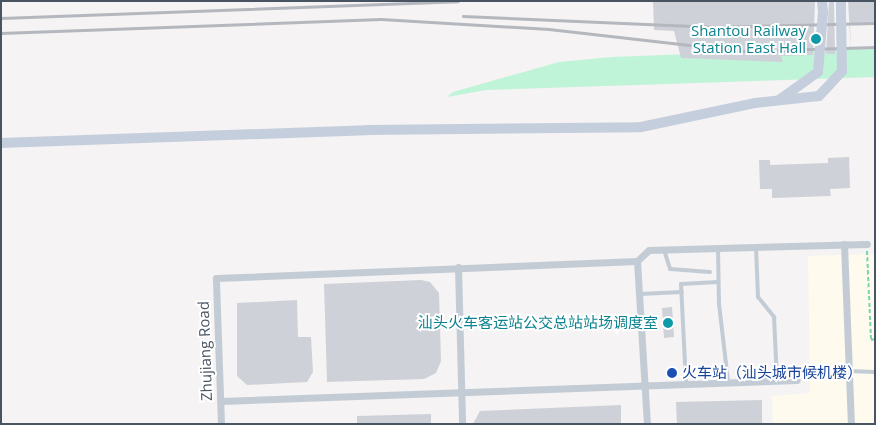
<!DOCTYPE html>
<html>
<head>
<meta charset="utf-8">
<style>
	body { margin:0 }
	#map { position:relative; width:876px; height:425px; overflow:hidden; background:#f5f3f3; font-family:"Open Sans","Noto Sans SC",sans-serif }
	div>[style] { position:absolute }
	.commercial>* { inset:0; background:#fefaee }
	.green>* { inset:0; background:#c0f4d8 }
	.building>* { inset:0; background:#cfd1d8 }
	.path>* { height:2px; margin-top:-1px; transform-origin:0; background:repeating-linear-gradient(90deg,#75d5ad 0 4px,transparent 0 6.5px) }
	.lane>* { height:4px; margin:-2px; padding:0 2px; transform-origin:2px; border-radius:2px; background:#c3ccd5 }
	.street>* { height:7px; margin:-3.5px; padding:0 3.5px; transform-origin:3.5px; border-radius:3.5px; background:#c3ccd5 }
	.secondary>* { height:10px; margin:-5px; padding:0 5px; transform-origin:5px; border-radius:5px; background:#c5cedc }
	.rail>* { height:2.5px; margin:-1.25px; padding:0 1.25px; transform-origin:1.25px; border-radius:1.25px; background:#b4b7bd }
	.secondary-bridge>* { height:10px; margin:-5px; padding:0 5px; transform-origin:5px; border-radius:5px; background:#c5cedc }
	.dots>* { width:14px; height:14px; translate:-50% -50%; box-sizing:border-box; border:2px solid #fff; border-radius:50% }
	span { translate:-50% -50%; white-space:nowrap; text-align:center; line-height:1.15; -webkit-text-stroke:4px #fff; paint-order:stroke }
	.culture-label { font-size:15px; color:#0d838f }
	.right { translate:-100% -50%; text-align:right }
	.street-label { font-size:15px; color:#495462 }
	.transit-label { font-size:15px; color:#164399 }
	.left { translate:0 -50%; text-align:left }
	.frame { position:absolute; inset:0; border:2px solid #495462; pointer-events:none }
</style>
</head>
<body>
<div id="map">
	<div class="commercial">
		<i style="clip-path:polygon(875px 254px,875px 424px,773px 424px,772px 396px,810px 393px,808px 256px)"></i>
	</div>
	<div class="green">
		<i style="clip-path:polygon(875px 47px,875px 77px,486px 90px,447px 97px,453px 92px,559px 62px,612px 57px)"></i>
	</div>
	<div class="building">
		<i style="clip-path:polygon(653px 1px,815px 1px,813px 55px,781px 56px,783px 62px,681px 58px,674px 31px,654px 30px)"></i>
		<i style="clip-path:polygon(829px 1px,834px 1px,835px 54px,826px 54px)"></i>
		<i style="clip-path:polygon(848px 1px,875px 1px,875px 23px,850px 24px,851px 54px)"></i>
		<i style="clip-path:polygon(849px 157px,850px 188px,830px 189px,831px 196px,772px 198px,772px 189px,760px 189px,759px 160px,770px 160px,770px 165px,828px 163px,828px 158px)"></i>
		<i style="clip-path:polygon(421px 280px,430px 282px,439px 293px,441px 361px,436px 373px,424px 379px,327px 382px,324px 284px)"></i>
		<i style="clip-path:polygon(297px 300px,298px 337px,311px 337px,313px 372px,307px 382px,247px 385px,237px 376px,237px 303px)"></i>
		<i style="clip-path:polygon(672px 307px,674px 337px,664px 338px,662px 308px)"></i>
		<i style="clip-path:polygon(762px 400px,762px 424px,677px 424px,676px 402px)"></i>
		<i style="clip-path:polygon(621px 405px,621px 424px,473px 424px,480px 411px)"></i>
		<i style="clip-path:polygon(431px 414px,431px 424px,357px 424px,357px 416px)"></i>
	</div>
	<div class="path">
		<i style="left:867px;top:251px;width:89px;rotate:87.4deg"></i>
		<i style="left:871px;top:340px;width:4px;rotate:-14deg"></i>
	</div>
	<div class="lane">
		<i style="left:756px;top:247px;width:50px;rotate:87.7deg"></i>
		<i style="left:758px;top:297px;width:26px;rotate:51deg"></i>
		<i style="left:774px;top:317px;width:63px;rotate:87.3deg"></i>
		<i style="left:718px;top:248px;width:56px;rotate:89deg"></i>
		<i style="left:719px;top:304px;width:78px;rotate:83.3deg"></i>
		<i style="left:664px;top:250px;width:20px;rotate:72deg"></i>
		<i style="left:670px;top:269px;width:40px;rotate:4.3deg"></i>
		<i style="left:640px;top:294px;width:42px;rotate:-2.7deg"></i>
		<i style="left:849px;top:371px;width:26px;rotate:2deg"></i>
		<i style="left:686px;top:383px;width:99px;rotate:-92.9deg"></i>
		<i style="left:681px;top:284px;width:37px;rotate:-3deg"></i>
	</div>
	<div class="street">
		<i style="left:844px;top:244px;width:180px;rotate:87.8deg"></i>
		<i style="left:637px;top:261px;width:163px;rotate:86.5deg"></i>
		<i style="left:458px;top:267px;width:157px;rotate:88.5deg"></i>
		<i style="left:221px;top:401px;width:576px;rotate:-2.09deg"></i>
		<i style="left:221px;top:424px;width:146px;rotate:-92deg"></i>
		<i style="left:216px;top:278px;width:421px;rotate:-2.3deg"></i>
		<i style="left:637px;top:261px;width:16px;rotate:-43deg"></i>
		<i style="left:649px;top:250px;width:218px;rotate:-1.6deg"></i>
	</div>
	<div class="secondary">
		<i style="left:822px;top:1px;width:12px;rotate:85deg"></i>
		<i style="left:841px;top:1px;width:11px;rotate:90deg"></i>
	</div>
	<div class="rail">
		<i style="left:463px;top:16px;width:252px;rotate:2.5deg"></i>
		<i style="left:715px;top:27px;width:160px;rotate:-1.4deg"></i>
		<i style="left:1px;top:18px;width:457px;rotate:-2.1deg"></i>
		<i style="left:1px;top:33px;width:380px;rotate:-2.1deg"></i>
		<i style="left:381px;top:19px;width:168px;rotate:3.4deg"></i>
		<i style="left:549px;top:29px;width:194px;rotate:6.5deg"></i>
		<i style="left:742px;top:51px;width:133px;rotate:-1.7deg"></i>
	</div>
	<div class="secondary-bridge">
		<i style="left:779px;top:100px;width:48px;rotate:-35.7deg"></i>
		<i style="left:818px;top:72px;width:59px;rotate:-85.2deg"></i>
		<i style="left:1px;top:143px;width:366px;rotate:-2deg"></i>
		<i style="left:367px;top:130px;width:274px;rotate:-0.6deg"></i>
		<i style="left:641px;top:127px;width:116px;rotate:-11.9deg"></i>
		<i style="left:755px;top:103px;width:64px;rotate:-6.2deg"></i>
		<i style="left:819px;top:96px;width:34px;rotate:-47deg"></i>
		<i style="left:842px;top:71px;width:59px;rotate:-91deg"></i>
	</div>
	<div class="dots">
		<i style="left:816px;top:39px;background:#0f9aa8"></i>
		<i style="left:668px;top:323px;background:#0f9aa8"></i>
		<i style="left:672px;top:373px;background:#1a4fb4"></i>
	</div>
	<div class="culture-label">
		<span class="right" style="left:806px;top:39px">Shantou Railway<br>Station East Hall</span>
		<span class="right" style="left:658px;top:323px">汕头火车客运站公交总站站场调度室</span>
	</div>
	<div class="street-label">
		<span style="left:205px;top:351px;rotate:-92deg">Zhujiang Road</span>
	</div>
	<div class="transit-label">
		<span class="left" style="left:682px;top:373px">火车站（汕头城市候机楼）</span>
	</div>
	<div class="frame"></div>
</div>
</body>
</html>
